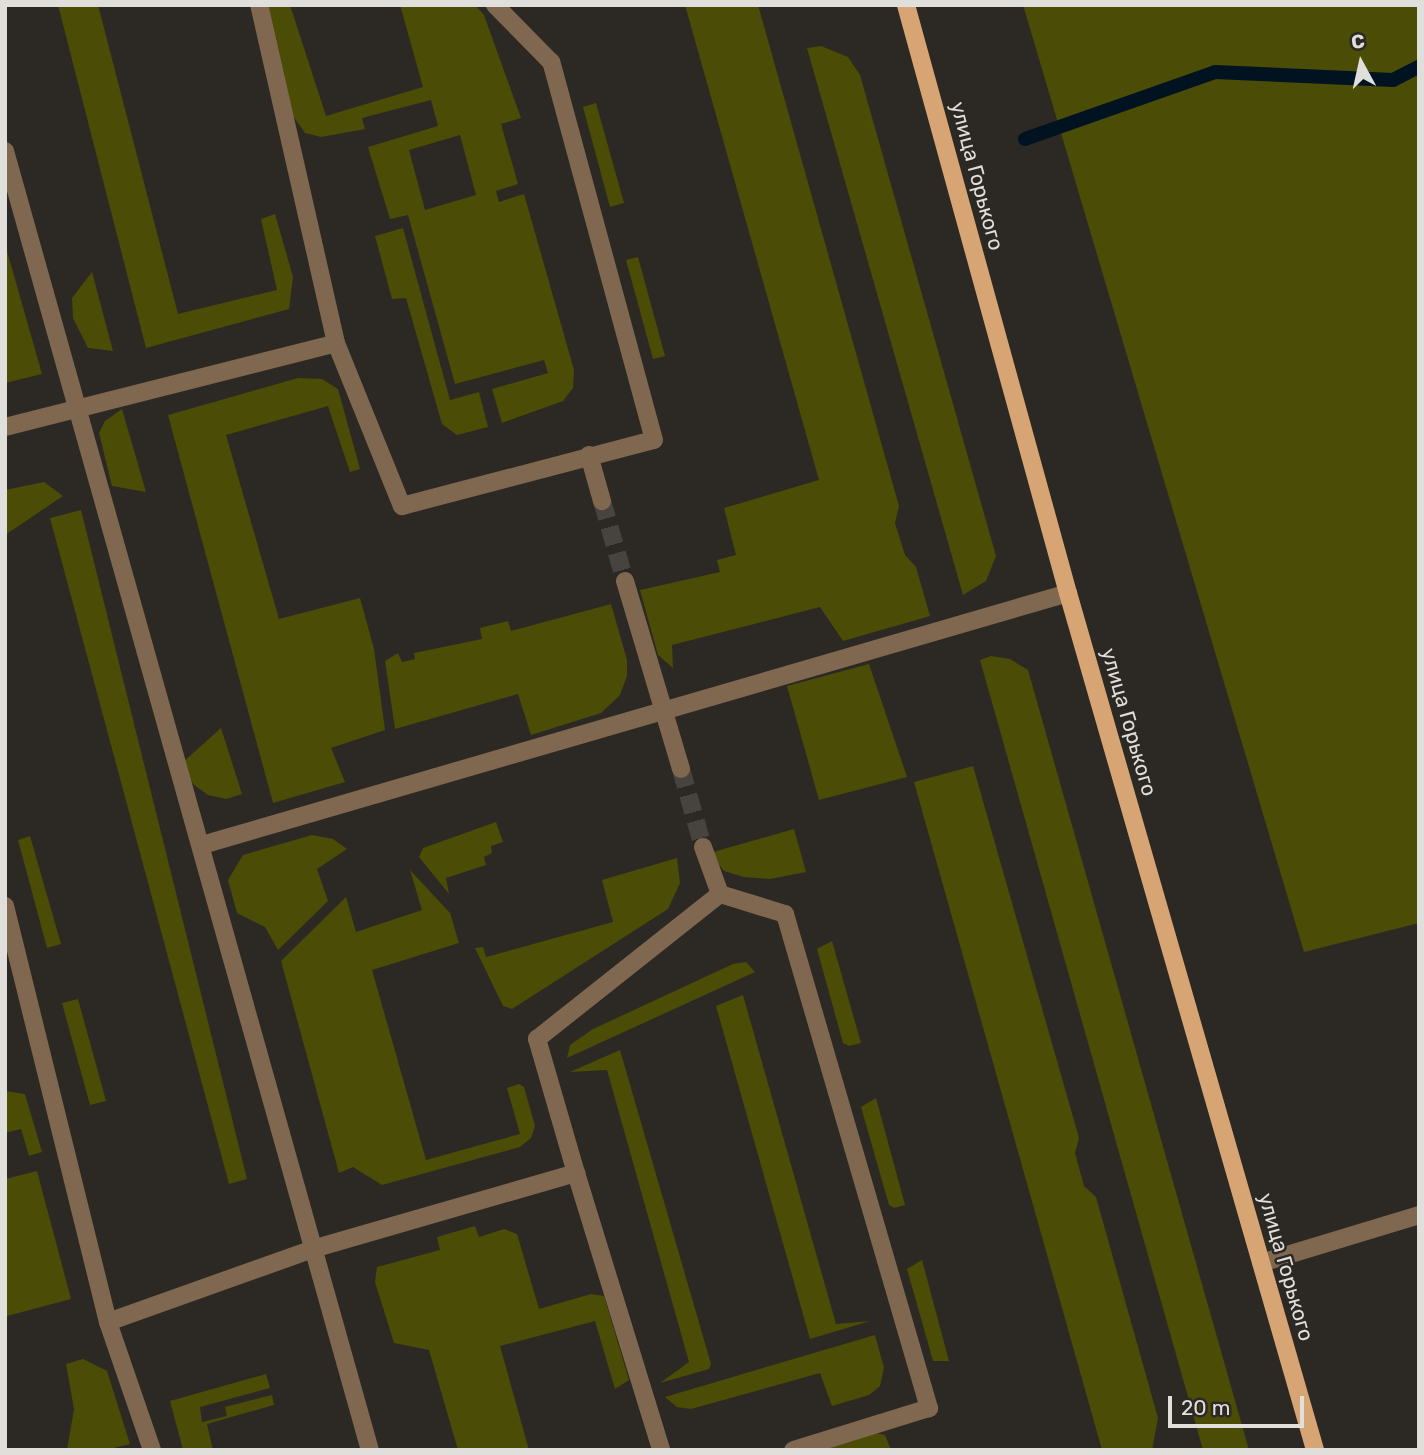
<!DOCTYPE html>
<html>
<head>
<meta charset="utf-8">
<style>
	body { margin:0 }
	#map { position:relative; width:1424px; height:1455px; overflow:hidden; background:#2c2924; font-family:Rubik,sans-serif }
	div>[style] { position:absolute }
	.green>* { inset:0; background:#4b4c05 }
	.stream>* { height:14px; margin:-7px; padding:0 7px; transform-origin:7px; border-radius:7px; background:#011221 }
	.minor-tunnel>* { height:18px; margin-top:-9px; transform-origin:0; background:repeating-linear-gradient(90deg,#474440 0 18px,transparent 0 27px) }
	.minor>* { height:18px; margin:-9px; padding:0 9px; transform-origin:9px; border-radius:9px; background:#806750 }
	.major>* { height:18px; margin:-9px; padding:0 9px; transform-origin:9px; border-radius:9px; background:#d7a474 }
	span { translate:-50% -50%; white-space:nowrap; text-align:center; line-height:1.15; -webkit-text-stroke:5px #2c2924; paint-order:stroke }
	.street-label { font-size:21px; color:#e1dfdc }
	.frame { position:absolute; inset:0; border:7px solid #e1dfdc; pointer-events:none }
	.north { position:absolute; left:1326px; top:28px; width:70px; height:70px; -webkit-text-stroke:5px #2c2924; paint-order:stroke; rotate:352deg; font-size:19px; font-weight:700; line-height:28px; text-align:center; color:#e1dfdc }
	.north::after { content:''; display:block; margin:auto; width:24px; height:32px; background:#e1dfdc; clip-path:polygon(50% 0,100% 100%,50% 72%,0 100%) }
	.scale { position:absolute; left:1168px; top:1396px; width:136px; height:32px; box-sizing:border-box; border:4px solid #e1dfdc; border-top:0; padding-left:9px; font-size:21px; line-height:24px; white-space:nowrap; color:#e1dfdc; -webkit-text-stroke:5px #2c2924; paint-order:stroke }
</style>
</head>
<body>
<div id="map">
	<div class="green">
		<i style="clip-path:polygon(58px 5px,98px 5px,178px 314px,277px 290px,261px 219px,275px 214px,293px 277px,289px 309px,146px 348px)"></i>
		<i style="clip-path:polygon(evenodd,290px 5px,326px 116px,423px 87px,400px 5px,475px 5px,484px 15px,521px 118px,501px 124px,518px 184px,496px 191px,499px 202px,524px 194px,574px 370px,573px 388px,563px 401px,502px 423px,492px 389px,548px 373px,544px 360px,455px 384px,408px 215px,390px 219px,368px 147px,438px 126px,431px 100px,362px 118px,365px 129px,321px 137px,305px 133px,293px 116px,263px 7px,290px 5px,460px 135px,476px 195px,425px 210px,409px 150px,460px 135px)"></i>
		<i style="clip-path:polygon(685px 5px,758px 5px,899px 506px,895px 523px,905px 555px,916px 567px,930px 616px,843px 641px,820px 607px,672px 645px,673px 668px,658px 655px,640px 590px,720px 572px,717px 560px,736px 555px,724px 508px,819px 480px)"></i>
		<i style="clip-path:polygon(1023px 5px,1419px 5px,1419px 923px,1304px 952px)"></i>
		<i style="clip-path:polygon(821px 46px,848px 57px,860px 75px,996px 556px,986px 581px,963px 595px,807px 48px)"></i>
		<i style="clip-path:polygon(596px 103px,624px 203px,610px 207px,583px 107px)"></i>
		<i style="clip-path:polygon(403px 228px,450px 400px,479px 392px,488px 427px,457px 435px,442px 424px,406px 298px,392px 299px,375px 236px)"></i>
		<i style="clip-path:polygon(5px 244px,42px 374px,5px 383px)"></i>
		<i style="clip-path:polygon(638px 257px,665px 356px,653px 359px,626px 260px)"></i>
		<i style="clip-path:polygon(92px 272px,113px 351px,88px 348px,73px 318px,72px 298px)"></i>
		<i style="clip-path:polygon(298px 378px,322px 379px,338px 389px,360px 469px,350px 472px,328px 406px,226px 435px,279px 619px,360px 598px,374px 649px,385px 730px,331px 748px,345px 782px,273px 803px,168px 415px)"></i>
		<i style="clip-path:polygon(122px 409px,146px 492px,112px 486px,99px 433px,105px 421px)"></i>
		<i style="clip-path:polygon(44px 482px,63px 496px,5px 535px,5px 490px)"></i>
		<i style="clip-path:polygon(81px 510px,247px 1179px,229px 1184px,50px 518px)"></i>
		<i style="clip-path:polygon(611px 604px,627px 660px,627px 676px,620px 695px,601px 713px,531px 735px,518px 694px,395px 729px,385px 661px,398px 653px,402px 662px,415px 659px,414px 653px,482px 639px,480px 628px,508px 621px,511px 631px)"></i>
		<i style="clip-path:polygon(991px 656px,1010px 659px,1028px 670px,1249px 1450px,1203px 1450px,980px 660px)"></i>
		<i style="clip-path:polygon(869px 664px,907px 777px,819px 800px,787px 686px)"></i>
		<i style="clip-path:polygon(221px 728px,242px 794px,226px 799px,208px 795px,193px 784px,182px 763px)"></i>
		<i style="clip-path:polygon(973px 766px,1079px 1138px,1075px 1153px,1084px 1186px,1096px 1197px,1158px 1418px,1152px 1450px,1102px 1450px,914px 782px)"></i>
		<i style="clip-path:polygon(496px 822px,503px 842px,491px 846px,492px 853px,484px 857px,486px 865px,446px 878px,449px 894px,419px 857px,423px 848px)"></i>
		<i style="clip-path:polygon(794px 829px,806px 872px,770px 879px,744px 877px,724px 871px,710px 853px)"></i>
		<i style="clip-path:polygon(312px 835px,333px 839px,347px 849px,317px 869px,328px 901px,278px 950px,265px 927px,237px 913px,228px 880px,243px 855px)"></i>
		<i style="clip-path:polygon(30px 836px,61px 944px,47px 948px,18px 840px)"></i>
		<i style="clip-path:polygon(677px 858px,680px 883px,668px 909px,512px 1009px,503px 1006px,475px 948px,483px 947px,486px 957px,613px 922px,602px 880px)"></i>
		<i style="clip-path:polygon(410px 870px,450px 913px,459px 943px,372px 970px,426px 1160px,520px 1134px,507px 1088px,519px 1084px,524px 1087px,535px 1126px,531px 1138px,520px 1147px,382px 1185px,353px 1167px,339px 1173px,281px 961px,346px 897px,356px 932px,422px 910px)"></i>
		<i style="clip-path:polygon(832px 941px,861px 1043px,849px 1046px,843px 1043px,817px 949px)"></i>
		<i style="clip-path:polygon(746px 962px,755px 972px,567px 1058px,570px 1045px,593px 1029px,733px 964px)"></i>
		<i style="clip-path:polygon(743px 995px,836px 1324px,870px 1321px,810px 1339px,716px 1006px)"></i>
		<i style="clip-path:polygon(78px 999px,106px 1101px,90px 1105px,62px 1003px)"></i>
		<i style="clip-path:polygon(620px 1050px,711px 1364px,709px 1369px,660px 1383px,689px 1362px,607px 1070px,570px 1072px)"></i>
		<i style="clip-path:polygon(5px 1091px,25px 1094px,42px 1152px,29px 1156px,21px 1129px,5px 1133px)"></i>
		<i style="clip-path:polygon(876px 1098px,905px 1205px,894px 1208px,889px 1205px,861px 1107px)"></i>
		<i style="clip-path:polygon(37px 1171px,71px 1299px,7px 1316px,5px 1179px)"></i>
		<i style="clip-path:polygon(475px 1226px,479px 1237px,504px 1229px,517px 1234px,539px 1309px,591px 1294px,604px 1296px,629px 1380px,615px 1389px,595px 1321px,500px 1346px,529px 1450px,458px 1450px,429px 1350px,394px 1343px,375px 1282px,377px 1267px,440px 1250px,437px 1237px)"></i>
		<i style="clip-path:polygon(922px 1260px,949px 1361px,933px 1361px,907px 1269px)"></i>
		<i style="clip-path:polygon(875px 1335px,884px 1368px,880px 1386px,869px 1395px,832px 1406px,820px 1373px,691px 1409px,677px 1407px,665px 1397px)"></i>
		<i style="clip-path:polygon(83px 1359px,107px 1371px,130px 1444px,106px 1450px,67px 1450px,74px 1409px,66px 1364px)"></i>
		<i style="clip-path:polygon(266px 1374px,270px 1388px,200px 1407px,202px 1422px,227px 1416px,225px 1407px,272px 1395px,274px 1405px,207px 1424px,213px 1450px,183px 1450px,170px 1401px)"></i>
		<i style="clip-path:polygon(875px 1433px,885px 1435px,891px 1450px,816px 1450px)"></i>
	</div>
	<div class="stream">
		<i style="left:1025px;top:139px;width:201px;rotate:-19.4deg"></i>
		<i style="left:1215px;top:72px;width:178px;rotate:2.6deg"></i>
		<i style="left:1393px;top:80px;width:29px;rotate:-27deg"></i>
	</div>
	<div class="minor-tunnel">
		<i style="left:602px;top:501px;width:83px;rotate:74deg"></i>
		<i style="left:681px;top:769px;width:81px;rotate:74.2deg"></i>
	</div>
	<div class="minor">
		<i style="left:5px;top:151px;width:1349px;rotate:74.31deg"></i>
		<i style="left:336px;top:343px;width:176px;rotate:68deg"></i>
		<i style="left:402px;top:506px;width:260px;rotate:-14.7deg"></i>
		<i style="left:654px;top:440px;width:392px;rotate:-105.2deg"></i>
		<i style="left:551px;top:62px;width:80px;rotate:-134.5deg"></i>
		<i style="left:5px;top:427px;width:341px;rotate:-14.2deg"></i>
		<i style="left:336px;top:343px;width:347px;rotate:-102.8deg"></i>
		<i style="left:589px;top:455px;width:48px;rotate:74.2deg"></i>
		<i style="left:625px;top:581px;width:196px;rotate:73.4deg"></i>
		<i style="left:202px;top:845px;width:902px;rotate:-16.22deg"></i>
		<i style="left:703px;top:847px;width:50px;rotate:70.1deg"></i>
		<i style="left:720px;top:894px;width:68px;rotate:17.1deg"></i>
		<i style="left:785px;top:914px;width:515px;rotate:73.75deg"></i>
		<i style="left:929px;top:1408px;width:142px;rotate:162.8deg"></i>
		<i style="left:5px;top:906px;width:429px;rotate:76.1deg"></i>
		<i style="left:576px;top:1173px;width:140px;rotate:-106.2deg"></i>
		<i style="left:537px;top:1039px;width:233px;rotate:-38.4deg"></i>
		<i style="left:1261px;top:1263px;width:165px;rotate:-16.9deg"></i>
		<i style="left:152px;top:1450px;width:135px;rotate:-109deg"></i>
		<i style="left:108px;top:1322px;width:221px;rotate:-19.6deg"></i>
		<i style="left:316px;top:1248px;width:271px;rotate:-16.1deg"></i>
		<i style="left:576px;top:1173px;width:290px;rotate:72.9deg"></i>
	</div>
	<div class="major">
		<i style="left:906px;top:5px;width:610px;rotate:74.6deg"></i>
		<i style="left:1068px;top:593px;width:892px;rotate:73.92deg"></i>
	</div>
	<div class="street-label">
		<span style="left:977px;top:176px;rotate:75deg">улица Горького</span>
		<span style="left:1129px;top:722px;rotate:74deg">улица Горького</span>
		<span style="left:1286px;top:1267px;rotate:74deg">улица Горького</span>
	</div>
	<div class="frame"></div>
	<div class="north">С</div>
	<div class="scale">20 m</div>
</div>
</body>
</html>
